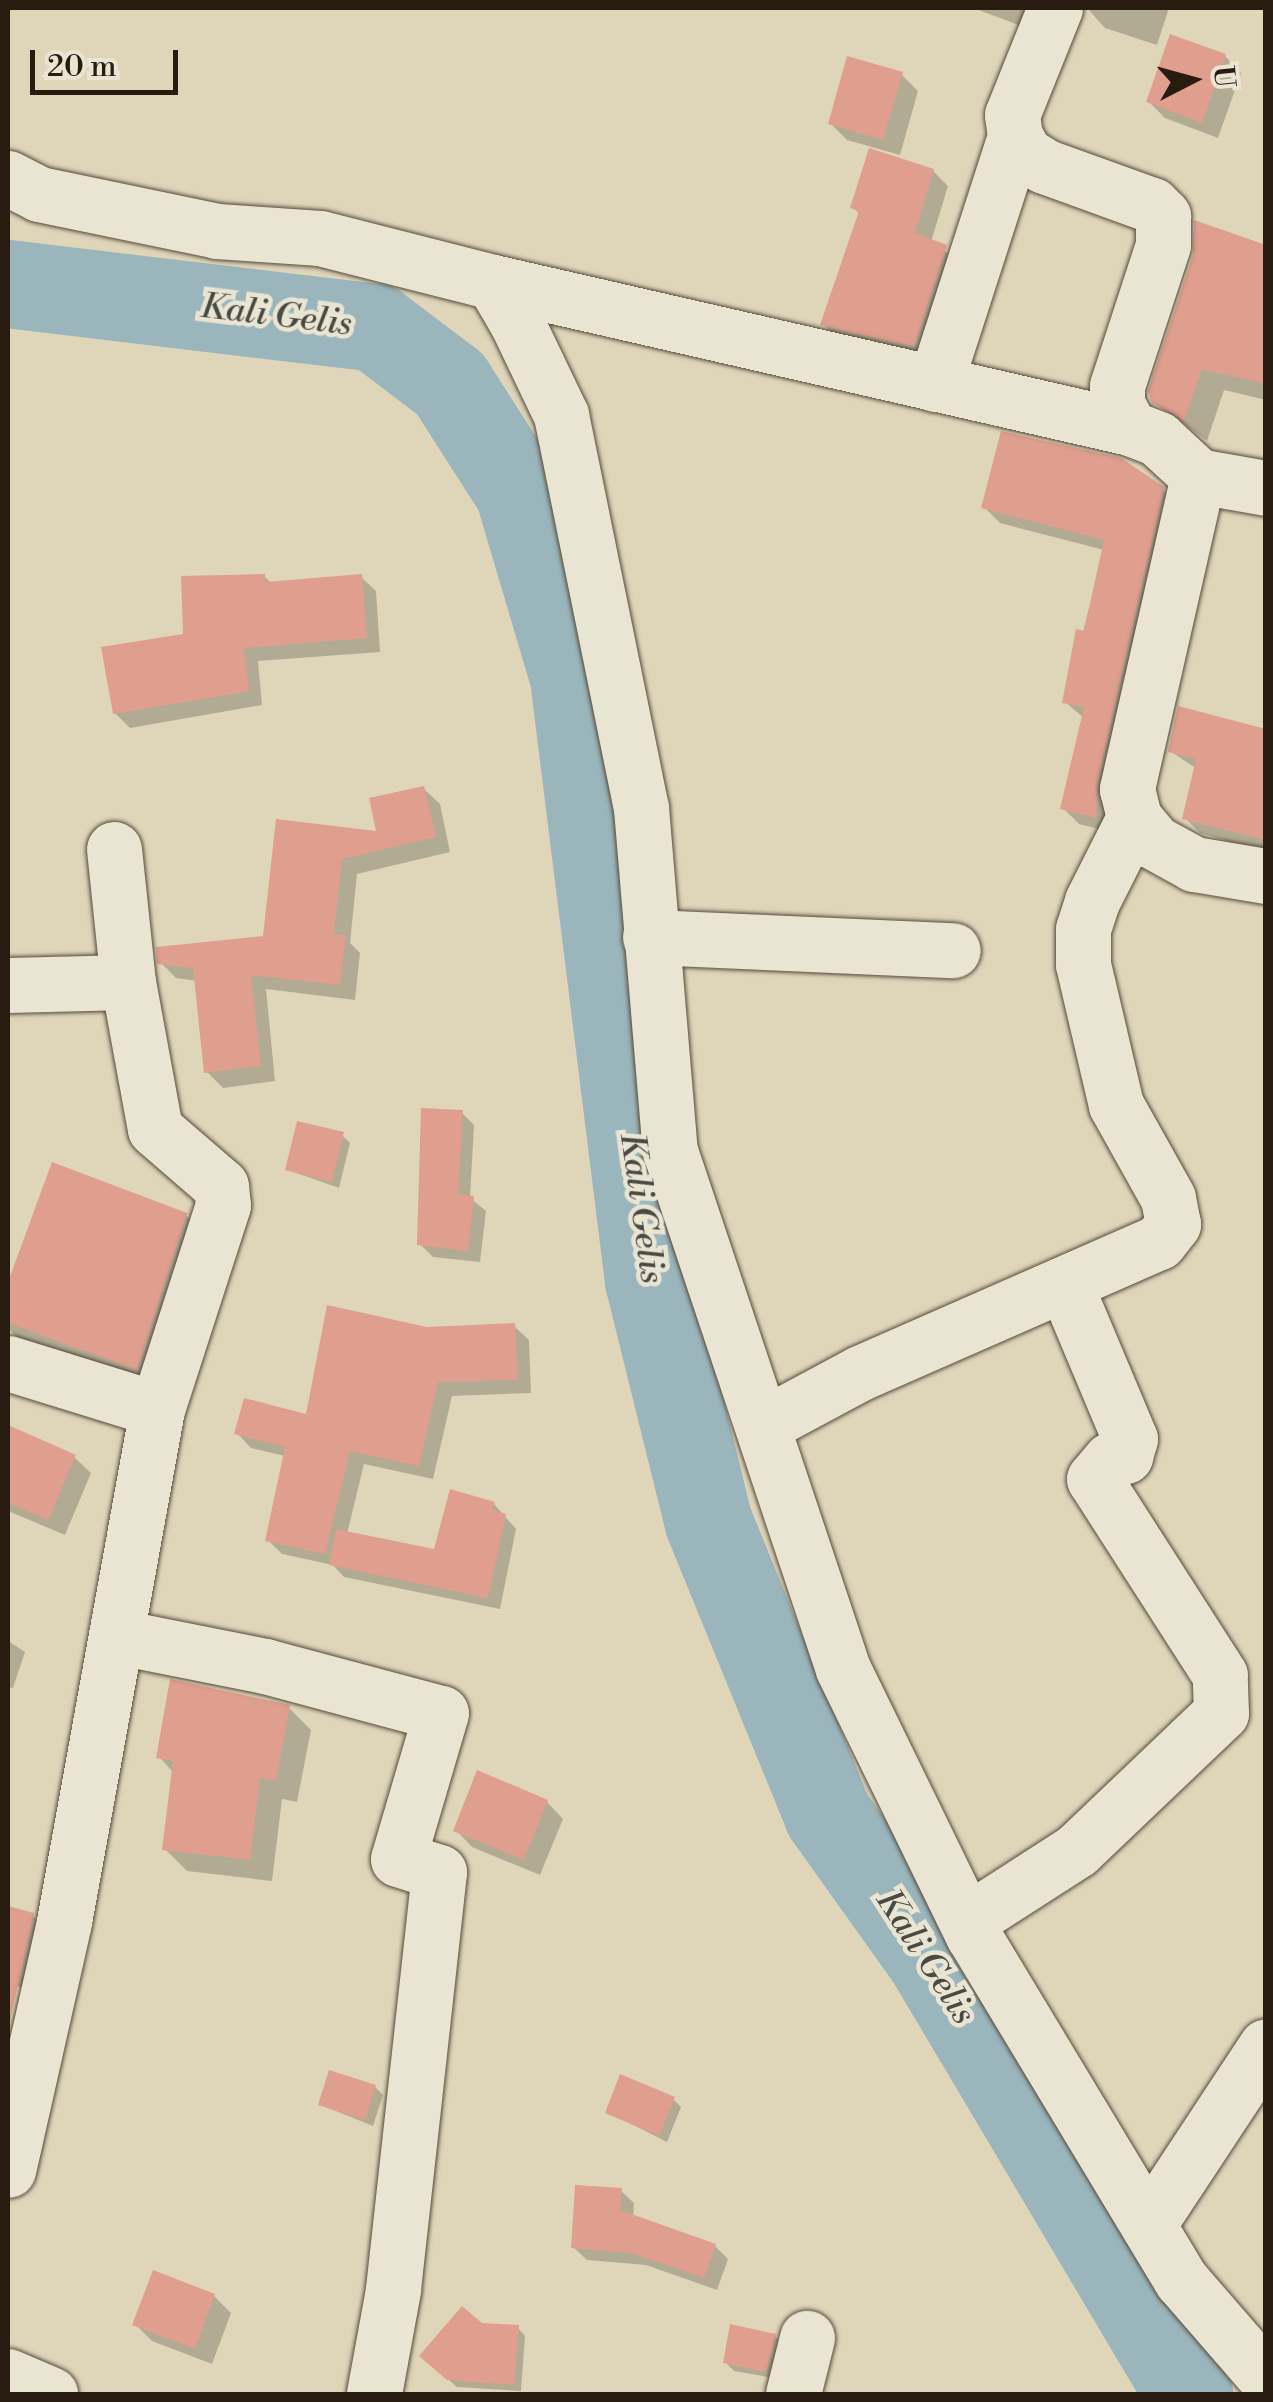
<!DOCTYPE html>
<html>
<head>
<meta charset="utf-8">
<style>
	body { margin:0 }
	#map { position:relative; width:1273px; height:2402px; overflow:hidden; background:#dfd6ba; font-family:"Libre Bodoni",serif }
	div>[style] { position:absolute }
	.shadow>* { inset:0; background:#0003 }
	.river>* { height:88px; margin:-44px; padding:0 44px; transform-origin:44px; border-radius:44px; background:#9ab6bc }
	.building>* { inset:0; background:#df9e8e }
	.roads { filter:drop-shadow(0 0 2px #564a3b) drop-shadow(0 0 2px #564a3b) }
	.minor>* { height:55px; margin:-27.5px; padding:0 27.5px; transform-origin:27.5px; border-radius:27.5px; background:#eae4d2 }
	span { translate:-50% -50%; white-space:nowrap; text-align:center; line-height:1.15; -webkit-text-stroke:9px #eae4d2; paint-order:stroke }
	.water-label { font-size:35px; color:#4a4a44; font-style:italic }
	.frame { position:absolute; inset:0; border:10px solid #281c11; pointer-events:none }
	.north { position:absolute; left:1143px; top:30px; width:100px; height:100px; -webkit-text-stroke:8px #eae4d2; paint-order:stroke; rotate:84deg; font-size:28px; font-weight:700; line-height:40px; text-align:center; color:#281c11 }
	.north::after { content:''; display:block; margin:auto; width:35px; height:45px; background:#281c11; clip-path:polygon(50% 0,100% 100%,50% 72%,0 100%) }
	.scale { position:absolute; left:30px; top:50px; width:148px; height:45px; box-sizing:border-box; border:5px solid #281c11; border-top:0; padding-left:12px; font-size:30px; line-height:35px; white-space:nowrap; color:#281c11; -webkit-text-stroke:8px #eae4d2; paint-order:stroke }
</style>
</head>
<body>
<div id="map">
	<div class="shadow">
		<i style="clip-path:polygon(973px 8px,1048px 8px,1035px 31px)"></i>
		<i style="clip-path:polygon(1087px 8px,1169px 8px,1157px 45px,1105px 28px)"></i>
		<i style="clip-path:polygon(1225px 56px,1241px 73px,1218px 138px,1165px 118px,1148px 101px)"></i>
		<i style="clip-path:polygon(902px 75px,918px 91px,900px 155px,847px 140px,830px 123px)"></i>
		<i style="clip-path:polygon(933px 171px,948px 186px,931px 242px,961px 262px,929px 360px,838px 339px,823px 324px,861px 215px,853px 208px)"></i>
		<i style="clip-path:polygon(1266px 247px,1266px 400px,1224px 390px,1207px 441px,1154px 402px)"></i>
		<i style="clip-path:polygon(1162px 489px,1178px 505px,1111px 832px,1079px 824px,1063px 808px,1084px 718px,1065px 702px,1104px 550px,1000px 523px,984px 507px)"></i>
		<i style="clip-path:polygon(264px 576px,272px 584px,361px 577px,376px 591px,380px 652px,258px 661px,262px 705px,130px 728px,115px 713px,185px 636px)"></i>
		<i style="clip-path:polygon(1266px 731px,1266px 852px,1200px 833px,1185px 818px,1197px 769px,1170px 751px)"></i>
		<i style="clip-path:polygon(424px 789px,440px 804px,450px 852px,357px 874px,350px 943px,360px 953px,355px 1000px,266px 989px,275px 1081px,223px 1088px,207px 1072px,197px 981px,176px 978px,160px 962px,265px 938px,278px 822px,380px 834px)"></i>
		<i style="clip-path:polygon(462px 1113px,474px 1125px,470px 1198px,486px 1211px,480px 1262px,433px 1257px,420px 1244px)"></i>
		<i style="clip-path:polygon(342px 1135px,350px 1143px,339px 1188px,288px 1170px)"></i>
		<i style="clip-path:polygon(53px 1166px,186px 1215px,211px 1240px,161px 1393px,21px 1342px,8px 1328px,8px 1289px)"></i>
		<i style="clip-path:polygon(514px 1326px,529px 1340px,531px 1393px,452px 1396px,433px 1479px,364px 1464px,347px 1534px,436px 1552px,494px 1504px,516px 1529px,500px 1609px,344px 1577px,333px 1565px,282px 1554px,268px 1540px,285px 1456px,251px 1448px,237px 1433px,308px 1417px,427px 1329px)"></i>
		<i style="clip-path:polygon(13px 1430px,74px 1457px,91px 1473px,65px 1535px,8px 1511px)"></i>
		<i style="clip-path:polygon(8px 1641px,25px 1652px,13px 1688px,8px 1687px)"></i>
		<i style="clip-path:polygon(288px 1707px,311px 1730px,297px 1802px,282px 1799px,272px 1881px,187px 1871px,165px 1849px,174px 1773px,159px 1757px)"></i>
		<i style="clip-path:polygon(547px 1802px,563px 1819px,540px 1875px,472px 1847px,456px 1830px)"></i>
		<i style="clip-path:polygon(8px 1909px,33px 1916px,57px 1940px,45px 1994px,8px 1984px)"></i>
		<i style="clip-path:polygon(375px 2087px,383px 2095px,373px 2126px,321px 2105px)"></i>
		<i style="clip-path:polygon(673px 2099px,681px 2107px,667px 2142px,608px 2112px)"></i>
		<i style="clip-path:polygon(620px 2190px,634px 2203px,633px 2217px,715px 2246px,728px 2259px,717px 2290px,646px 2265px,587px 2260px,573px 2247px)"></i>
		<i style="clip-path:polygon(214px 2296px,231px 2313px,212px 2364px,152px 2341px,135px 2324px)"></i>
		<i style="clip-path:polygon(481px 2325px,518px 2328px,525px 2336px,521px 2391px,457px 2387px,430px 2364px)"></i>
		<i style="clip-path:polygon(775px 2336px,782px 2344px,774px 2378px,734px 2371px,726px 2363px)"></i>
	</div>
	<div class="river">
		<i style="left:8px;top:284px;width:371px;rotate:6.8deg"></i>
		<i style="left:376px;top:328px;width:93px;rotate:37.1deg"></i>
		<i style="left:450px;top:384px;width:128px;rotate:57.4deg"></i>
		<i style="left:519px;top:492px;width:194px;rotate:73.5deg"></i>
		<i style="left:574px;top:678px;width:608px;rotate:82.91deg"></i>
		<i style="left:649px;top:1281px;width:249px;rotate:76.1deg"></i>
		<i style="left:709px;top:1523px;width:315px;rotate:67.8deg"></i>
		<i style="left:828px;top:1815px;width:179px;rotate:54.5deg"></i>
		<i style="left:932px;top:1961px;width:504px;rotate:59.31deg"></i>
	</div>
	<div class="building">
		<i style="clip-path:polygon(1170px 34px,1226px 54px,1202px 123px,1146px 102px)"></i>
		<i style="clip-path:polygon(847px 56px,903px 72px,883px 140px,828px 124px)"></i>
		<i style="clip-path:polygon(869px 148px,934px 169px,915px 233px,947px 245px,914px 346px,820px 325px,859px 211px,850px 208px)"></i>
		<i style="clip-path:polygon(1194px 220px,1266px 245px,1266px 384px,1202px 369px,1184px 421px,1152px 403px,1148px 391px,1193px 255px)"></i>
		<i style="clip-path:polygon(1001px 431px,1121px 458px,1164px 487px,1097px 782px,1096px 818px,1060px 809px,1084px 707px,1062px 703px,1076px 629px,1084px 631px,1104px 540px,981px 508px)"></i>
		<i style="clip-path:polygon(265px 574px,265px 582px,362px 574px,367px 638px,244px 648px,249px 691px,113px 714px,101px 647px,183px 634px,181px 576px)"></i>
		<i style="clip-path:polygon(1178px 706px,1266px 729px,1266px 840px,1182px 819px,1196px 759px,1168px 752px)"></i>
		<i style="clip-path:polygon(424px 786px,436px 837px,342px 859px,334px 934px,346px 935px,340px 985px,251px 975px,261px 1066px,204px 1073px,193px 968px,157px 964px,156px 947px,263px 936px,276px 819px,376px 831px,369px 798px)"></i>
		<i style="clip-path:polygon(421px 1108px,463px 1110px,458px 1194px,474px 1196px,468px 1251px,417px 1245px)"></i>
		<i style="clip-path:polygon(297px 1121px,344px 1132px,332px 1182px,285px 1170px)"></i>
		<i style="clip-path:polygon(52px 1162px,187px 1213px,137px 1370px,8px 1323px,8px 1282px)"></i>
		<i style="clip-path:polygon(327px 1305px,427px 1327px,515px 1323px,518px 1380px,438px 1382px,419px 1466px,350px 1451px,325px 1554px,265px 1541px,285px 1447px,234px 1434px,244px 1398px,306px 1414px)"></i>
		<i style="clip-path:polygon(8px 1425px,76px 1455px,48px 1520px,8px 1503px)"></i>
		<i style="clip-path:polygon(450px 1489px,495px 1502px,493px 1510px,506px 1514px,488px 1598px,329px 1565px,336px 1529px,434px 1549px)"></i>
		<i style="clip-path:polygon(170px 1679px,290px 1705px,276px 1781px,260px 1778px,250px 1860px,162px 1850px,173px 1761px,156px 1758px)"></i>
		<i style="clip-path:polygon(477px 1770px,548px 1800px,524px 1860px,453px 1831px)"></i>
		<i style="clip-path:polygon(8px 1906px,34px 1913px,8px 2029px)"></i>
		<i style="clip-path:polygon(329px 2070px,376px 2085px,365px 2120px,318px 2105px)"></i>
		<i style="clip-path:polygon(620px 2074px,675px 2097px,659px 2136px,605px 2113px)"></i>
		<i style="clip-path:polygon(575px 2185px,622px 2188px,620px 2210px,716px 2244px,704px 2278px,631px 2253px,571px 2248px)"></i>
		<i style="clip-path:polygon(153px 2270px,215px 2294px,195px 2349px,132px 2325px)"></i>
		<i style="clip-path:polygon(462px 2306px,482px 2323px,519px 2325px,514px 2385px,447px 2380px,419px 2356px)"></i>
		<i style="clip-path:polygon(730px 2324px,776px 2334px,766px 2372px,723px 2363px)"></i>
	</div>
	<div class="roads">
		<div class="minor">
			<i style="left:1055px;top:8px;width:115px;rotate:111.9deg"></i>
			<i style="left:1012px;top:115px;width:21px;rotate:82deg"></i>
			<i style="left:1015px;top:136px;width:21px;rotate:61deg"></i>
			<i style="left:1025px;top:154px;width:22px;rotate:32deg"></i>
			<i style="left:1044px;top:166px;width:115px;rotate:19.9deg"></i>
			<i style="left:1152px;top:205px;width:16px;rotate:45deg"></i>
			<i style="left:1163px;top:216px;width:29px;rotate:90deg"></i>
			<i style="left:1163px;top:245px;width:148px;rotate:108.1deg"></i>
			<i style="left:1117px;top:386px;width:18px;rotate:90deg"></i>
			<i style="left:1117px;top:404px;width:27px;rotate:62deg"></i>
			<i style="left:1130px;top:428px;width:30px;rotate:21deg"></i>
			<i style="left:1158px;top:439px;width:54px;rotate:42.8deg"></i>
			<i style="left:1198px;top:476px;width:321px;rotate:102.8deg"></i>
			<i style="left:1127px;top:789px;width:30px;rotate:76deg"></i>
			<i style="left:1134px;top:818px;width:31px;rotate:50deg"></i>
			<i style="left:1154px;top:842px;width:46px;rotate:28.8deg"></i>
			<i style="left:1194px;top:864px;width:73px;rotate:9.5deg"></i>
			<i style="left:8px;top:178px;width:35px;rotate:27deg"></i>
			<i style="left:39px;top:194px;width:182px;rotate:11.7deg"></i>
			<i style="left:217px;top:231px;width:103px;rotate:3.9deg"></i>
			<i style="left:320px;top:238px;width:179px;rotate:14.3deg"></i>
			<i style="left:493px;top:282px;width:48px;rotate:59.7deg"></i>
			<i style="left:517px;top:323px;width:102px;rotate:64.4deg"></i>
			<i style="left:561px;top:415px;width:401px;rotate:78.5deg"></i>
			<i style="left:641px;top:808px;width:344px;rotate:85.2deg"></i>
			<i style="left:670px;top:1151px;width:546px;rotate:71.53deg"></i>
			<i style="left:843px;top:1669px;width:296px;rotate:64deg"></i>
			<i style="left:973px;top:1935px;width:404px;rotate:58.9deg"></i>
			<i style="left:1182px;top:2281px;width:128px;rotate:49.1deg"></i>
			<i style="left:493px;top:282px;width:654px;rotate:12.91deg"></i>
			<i style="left:935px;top:384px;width:261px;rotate:-72.1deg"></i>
			<i style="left:1198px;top:476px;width:69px;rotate:10deg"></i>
			<i style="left:114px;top:849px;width:134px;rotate:84deg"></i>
			<i style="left:650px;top:937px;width:303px;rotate:2.5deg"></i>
			<i style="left:8px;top:985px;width:120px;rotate:-1.4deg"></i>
			<i style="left:128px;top:982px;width:149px;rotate:79.6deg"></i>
			<i style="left:155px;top:1129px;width:87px;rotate:40.8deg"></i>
			<i style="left:221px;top:1186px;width:19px;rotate:84deg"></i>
			<i style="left:223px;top:1205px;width:214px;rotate:107.9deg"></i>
			<i style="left:157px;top:1409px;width:521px;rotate:100.28deg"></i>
			<i style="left:64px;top:1922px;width:254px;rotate:102.7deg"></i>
			<i style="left:8px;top:1363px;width:156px;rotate:17.2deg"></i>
			<i style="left:763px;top:1425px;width:110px;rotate:-28.2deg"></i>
			<i style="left:860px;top:1373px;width:326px;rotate:-23.7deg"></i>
			<i style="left:1159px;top:1242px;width:23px;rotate:-52deg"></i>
			<i style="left:1173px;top:1224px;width:26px;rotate:-101deg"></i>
			<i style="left:1168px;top:1198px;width:107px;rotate:-119.2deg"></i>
			<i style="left:1116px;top:1105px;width:145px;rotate:-103.2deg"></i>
			<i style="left:1083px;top:964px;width:35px;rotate:-90deg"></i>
			<i style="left:1083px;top:929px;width:29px;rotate:-72deg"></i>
			<i style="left:1092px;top:901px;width:93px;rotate:-63.2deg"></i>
			<i style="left:119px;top:1637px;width:149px;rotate:11.2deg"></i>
			<i style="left:265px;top:1666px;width:182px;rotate:15deg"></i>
			<i style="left:441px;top:1713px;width:152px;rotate:106.4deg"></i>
			<i style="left:398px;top:1859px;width:43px;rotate:17.6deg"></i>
			<i style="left:439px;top:1872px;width:421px;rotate:96.3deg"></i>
			<i style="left:393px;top:2290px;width:106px;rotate:100.4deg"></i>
			<i style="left:967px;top:1921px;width:131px;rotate:-32.8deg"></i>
			<i style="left:1077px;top:1850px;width:199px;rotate:-43.6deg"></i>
			<i style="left:1221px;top:1713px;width:38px;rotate:-92deg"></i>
			<i style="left:1220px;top:1675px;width:233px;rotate:-122.7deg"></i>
			<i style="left:1094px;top:1479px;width:25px;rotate:-50deg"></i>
			<i style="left:1110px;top:1460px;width:16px;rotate:-15deg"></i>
			<i style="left:1125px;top:1456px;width:18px;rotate:-74deg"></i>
			<i style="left:1130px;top:1439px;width:168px;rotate:-112.8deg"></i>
			<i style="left:1148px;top:2225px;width:214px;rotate:-56.6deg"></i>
			<i style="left:8px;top:2376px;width:46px;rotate:23.2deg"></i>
			<i style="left:793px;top:2394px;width:58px;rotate:-76deg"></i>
		</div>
	</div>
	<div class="water-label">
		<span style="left:276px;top:316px;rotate:7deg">Kali Gelis</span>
		<span style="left:641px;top:1208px;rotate:82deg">Kali Gelis</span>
		<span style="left:925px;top:1957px;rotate:57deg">Kali Gelis</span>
	</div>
	<div class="frame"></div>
	<div class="north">U</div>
	<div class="scale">20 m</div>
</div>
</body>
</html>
